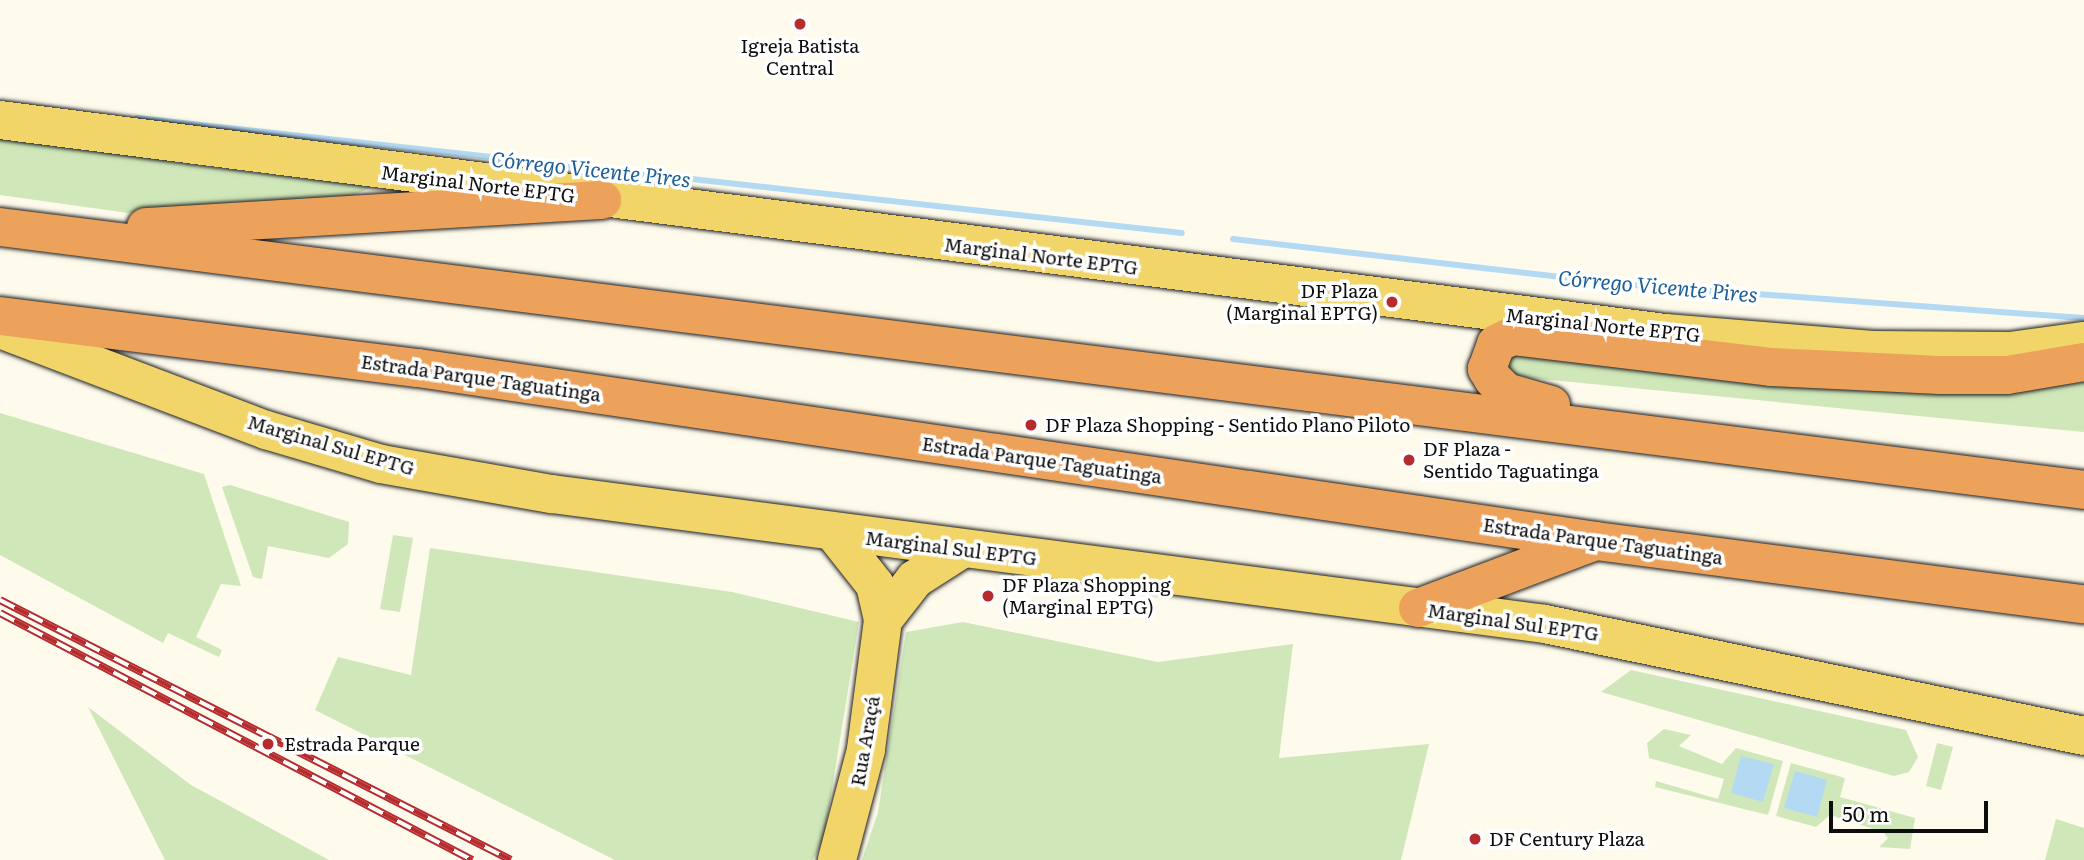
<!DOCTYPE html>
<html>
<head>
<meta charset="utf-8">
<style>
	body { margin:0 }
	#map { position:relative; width:2084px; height:860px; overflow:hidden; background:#fefbed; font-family:Literata,serif }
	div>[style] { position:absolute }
	.green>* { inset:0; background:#cfe7b9 }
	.water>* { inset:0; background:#b4daf3 }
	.stream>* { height:6px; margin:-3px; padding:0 3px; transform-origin:3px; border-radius:3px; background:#b4daf3 }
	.roads { filter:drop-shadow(0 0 2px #1e1e1e) drop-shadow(0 0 2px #1e1e1e) }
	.major>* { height:38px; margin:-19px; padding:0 19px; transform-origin:19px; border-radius:19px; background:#f2d569 }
	.highway>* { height:38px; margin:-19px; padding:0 19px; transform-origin:19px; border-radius:19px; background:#eda25c }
	.rail>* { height:8px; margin-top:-4px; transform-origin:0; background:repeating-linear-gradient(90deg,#fff 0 16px,#b62b2e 0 32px); box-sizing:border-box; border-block:2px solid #b62b2e }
	.dots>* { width:19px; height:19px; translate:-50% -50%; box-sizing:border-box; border:4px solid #fff; border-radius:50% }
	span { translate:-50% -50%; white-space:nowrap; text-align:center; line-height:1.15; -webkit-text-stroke:7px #fff; paint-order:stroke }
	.poi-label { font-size:19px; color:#0d0d0d }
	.right { translate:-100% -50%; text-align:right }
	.left { translate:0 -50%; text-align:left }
	.street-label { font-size:19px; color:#0d0d0d }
	.water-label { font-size:21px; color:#1c5f98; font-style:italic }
	.scale { position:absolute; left:1829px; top:801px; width:159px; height:32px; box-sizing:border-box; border:4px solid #0d0d0d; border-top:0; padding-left:9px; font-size:21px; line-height:24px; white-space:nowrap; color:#0d0d0d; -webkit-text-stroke:5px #fff; paint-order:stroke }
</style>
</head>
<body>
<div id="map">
	<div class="green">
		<i style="clip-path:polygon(0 133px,193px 165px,373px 187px,334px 203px,128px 213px,0 195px)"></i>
		<i style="clip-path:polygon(1503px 349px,2084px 371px,2084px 432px,1530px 378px,1509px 373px)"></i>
		<i style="clip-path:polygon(0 413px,204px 474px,241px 586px,221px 584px,196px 637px,222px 650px,219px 657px,168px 633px,163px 643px,0 555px)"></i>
		<i style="clip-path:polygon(230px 485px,349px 522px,348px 544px,329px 558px,268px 546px,262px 579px,253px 577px,222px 487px)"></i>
		<i style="clip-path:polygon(393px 535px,413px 538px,400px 612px,380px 609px)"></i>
		<i style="clip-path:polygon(430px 548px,732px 592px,859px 622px,824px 838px,813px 860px,615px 860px,315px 710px,338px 657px,411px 675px)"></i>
		<i style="clip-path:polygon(963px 622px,1158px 662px,1293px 644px,1279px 758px,1429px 744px,1401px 860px,862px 860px,878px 812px,906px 632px)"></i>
		<i style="clip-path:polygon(1631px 670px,1906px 730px,1918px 757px,1909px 772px,1894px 776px,1601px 692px)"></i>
		<i style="clip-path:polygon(88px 707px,191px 785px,329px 860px,165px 860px)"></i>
		<i style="clip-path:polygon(1664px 729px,1691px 735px,1679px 746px,1722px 764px,1736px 748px,1783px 761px,1768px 815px,1655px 787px,1656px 781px,1718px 799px,1724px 779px,1649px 758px,1647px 743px)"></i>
		<i style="clip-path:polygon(1937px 743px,1953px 747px,1941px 790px,1926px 786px)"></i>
		<i style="clip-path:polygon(1791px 763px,1845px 778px,1840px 797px,1915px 818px,1910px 849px,1879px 847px,1888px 838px,1883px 832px,1830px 815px,1816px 827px,1776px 816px)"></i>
		<i style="clip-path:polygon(2056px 819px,2084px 828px,2084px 860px,2045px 860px)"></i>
	</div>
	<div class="water">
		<i style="clip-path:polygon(1741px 756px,1774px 764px,1763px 802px,1731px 793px)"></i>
		<i style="clip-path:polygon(1795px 771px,1827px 780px,1817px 817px,1784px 808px)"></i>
	</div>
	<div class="stream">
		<i style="left:137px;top:118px;width:1051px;rotate:6.28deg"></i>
		<i style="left:1233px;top:239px;width:390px;rotate:6.6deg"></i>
		<i style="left:1620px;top:284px;width:465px;rotate:4.2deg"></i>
	</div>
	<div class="roads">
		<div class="major">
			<i style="left:0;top:120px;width:1679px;rotate:7.29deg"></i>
			<i style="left:1665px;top:333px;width:208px;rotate:4.7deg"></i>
			<i style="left:1872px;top:350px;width:138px;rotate:0.4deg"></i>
			<i style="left:2010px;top:351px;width:75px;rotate:-7.7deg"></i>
			<i style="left:0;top:329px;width:285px;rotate:20.8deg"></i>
			<i style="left:266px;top:430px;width:120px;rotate:16.5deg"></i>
			<i style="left:381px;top:464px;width:174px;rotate:10deg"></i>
			<i style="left:552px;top:494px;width:1001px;rotate:7.46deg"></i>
			<i style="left:1545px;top:624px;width:551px;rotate:11.74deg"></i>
			<i style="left:834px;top:533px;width:66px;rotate:51.7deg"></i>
			<i style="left:875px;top:585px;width:36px;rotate:77deg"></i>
			<i style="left:883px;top:620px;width:131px;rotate:97.5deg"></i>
			<i style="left:866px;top:750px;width:114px;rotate:104.8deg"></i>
			<i style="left:883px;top:620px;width:52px;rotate:-52deg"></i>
			<i style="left:915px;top:579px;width:56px;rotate:-32.6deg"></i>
		</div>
		<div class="highway">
			<i style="left:0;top:227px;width:2101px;rotate:7.19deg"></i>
			<i style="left:146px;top:227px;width:457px;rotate:-3.4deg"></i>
			<i style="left:0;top:316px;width:421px;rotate:7.1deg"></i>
			<i style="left:418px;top:368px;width:1191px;rotate:8.35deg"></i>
			<i style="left:1596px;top:541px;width:492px;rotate:7.4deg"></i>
			<i style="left:1551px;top:405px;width:47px;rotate:-163.9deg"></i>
			<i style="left:1506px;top:392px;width:18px;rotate:-135deg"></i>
			<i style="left:1493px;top:379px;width:12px;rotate:-121deg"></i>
			<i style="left:1487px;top:369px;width:27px;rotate:-70deg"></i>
			<i style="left:1496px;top:344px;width:18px;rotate:-27deg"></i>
			<i style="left:1512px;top:336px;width:262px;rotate:6.8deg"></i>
			<i style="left:1772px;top:367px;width:168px;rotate:2.7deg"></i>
			<i style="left:1940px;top:375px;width:67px"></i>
			<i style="left:2007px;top:375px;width:78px;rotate:-9.6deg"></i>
			<i style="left:1418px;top:608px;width:187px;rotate:-20.7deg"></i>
		</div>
	</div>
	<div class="rail">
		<i style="left:0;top:600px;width:573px;rotate:26.97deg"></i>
		<i style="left:0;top:613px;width:533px;rotate:27.62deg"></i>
	</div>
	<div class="dots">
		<i style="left:800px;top:24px;background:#b62b2e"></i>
		<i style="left:1392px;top:302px;background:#b62b2e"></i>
		<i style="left:1031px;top:425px;background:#b62b2e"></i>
		<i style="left:1409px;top:460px;background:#b62b2e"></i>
		<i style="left:988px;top:596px;background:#b62b2e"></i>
		<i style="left:268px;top:744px;background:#b62b2e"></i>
		<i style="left:1475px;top:839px;background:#b62b2e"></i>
	</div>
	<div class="poi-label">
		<span style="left:800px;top:57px">Igreja Batista<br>Central</span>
		<span class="right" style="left:1378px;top:302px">DF Plaza<br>(Marginal EPTG)</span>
		<span class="left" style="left:1045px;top:425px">DF Plaza Shopping - Sentido Plano Piloto</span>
		<span class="left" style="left:1423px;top:460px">DF Plaza -<br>Sentido Taguatinga</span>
		<span class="left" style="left:1002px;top:596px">DF Plaza Shopping<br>(Marginal EPTG)</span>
		<span class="left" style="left:284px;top:744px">Estrada Parque</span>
		<span class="left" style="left:1489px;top:839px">DF Century Plaza</span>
	</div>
	<div class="street-label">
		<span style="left:478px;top:184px;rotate:7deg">Marginal Norte EPTG</span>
		<span style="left:1041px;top:256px;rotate:7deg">Marginal Norte EPTG</span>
		<span style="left:1603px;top:325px;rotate:6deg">Marginal Norte EPTG</span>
		<span style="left:481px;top:378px;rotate:8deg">Estrada Parque Taguatinga</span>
		<span style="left:331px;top:445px;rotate:16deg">Marginal Sul EPTG</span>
		<span style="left:1042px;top:460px;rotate:8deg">Estrada Parque Taguatinga</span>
		<span style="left:1603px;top:541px;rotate:8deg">Estrada Parque Taguatinga</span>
		<span style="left:951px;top:548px;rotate:7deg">Marginal Sul EPTG</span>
		<span style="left:1513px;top:622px;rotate:8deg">Marginal Sul EPTG</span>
		<span style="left:865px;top:741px;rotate:-80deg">Rua Araçá</span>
	</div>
	<div class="water-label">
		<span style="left:591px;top:168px;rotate:6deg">Córrego Vicente Pires</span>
		<span style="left:1658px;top:285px;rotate:5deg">Córrego Vicente Pires</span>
	</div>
	<div class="scale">50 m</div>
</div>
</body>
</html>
